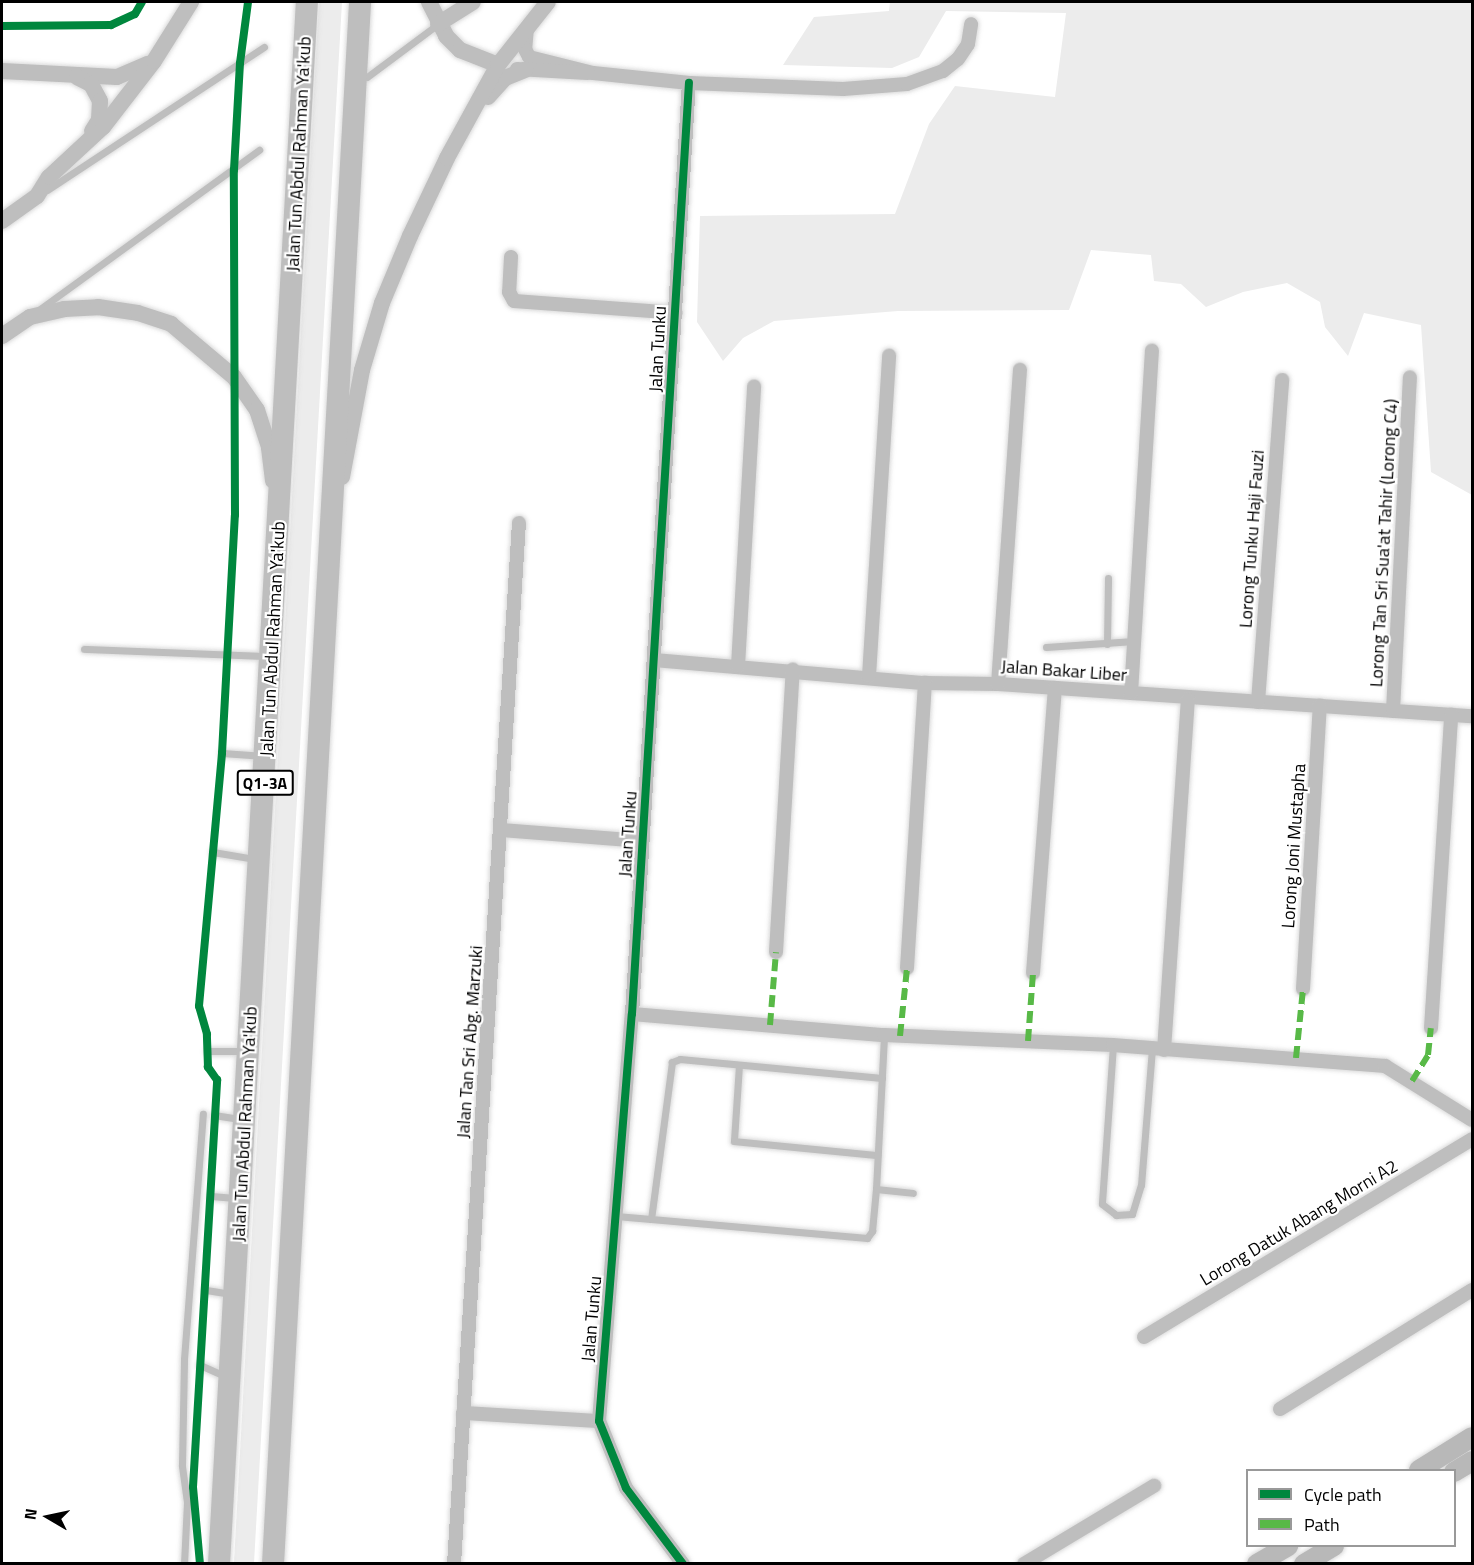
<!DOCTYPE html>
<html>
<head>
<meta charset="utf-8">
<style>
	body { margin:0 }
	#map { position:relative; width:1474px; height:1565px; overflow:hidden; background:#fff; font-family:"Titillium Web",sans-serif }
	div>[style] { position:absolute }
	.green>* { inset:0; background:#ececec }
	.roads { filter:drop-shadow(0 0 2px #dbdbdb) drop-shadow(0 0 2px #dbdbdb) }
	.service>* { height:7px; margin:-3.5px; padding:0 3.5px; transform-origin:3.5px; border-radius:3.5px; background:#bebebe }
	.minor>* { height:14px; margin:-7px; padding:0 7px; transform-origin:7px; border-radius:7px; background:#bebebe }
	.tertiary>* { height:16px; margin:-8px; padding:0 8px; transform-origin:8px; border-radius:8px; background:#bebebe }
	.secondary>* { height:20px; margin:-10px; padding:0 10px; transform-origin:10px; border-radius:10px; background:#b8b8b8 }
	.primary>* { height:22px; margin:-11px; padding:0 11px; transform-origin:11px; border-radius:11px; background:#bebebe }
	.quiet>* { height:6px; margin-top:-3px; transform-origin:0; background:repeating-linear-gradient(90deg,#58b947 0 12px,transparent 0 18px) }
	.cycleway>* { height:8px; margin:-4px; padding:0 4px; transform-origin:4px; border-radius:4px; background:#00873e }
	span { translate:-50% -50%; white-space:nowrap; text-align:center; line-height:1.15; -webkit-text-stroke:4.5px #fff; paint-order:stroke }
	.shield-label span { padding:2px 4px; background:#fff; border:2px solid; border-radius:4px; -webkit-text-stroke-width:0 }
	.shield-label { font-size:16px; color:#000; font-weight:700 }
	.street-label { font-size:18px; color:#000 }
	.frame { position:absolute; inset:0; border:3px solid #000; pointer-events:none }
	.legend { position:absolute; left:1246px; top:1469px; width:210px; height:78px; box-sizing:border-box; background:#fff; border:2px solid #999; margin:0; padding:8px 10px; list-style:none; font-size:18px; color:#000 }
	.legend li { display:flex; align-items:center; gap:12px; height:30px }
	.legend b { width:30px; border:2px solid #999 }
	.north { position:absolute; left:18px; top:1487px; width:60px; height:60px; -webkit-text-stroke:4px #fff; paint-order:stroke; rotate:279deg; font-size:16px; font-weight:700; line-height:24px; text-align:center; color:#000 }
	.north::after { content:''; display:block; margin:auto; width:21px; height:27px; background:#000; clip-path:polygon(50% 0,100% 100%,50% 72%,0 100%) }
</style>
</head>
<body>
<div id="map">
	<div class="green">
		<i style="clip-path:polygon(319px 2px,342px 2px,254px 1563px,234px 1563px)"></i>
		<i style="clip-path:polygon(890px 2px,1472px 2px,1472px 495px,1431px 472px,1421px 325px,1364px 313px,1348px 356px,1325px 327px,1320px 302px,1287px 283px,1243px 292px,1206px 307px,1181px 284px,1154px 281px,1151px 255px,1091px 250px,1069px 310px,898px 311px,774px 321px,743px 338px,723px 361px,697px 322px,700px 216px,895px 214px,929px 124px,955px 86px,1055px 97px,1066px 13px,946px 11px,919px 57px,892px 68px,783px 65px,814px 17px,889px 11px)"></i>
	</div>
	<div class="roads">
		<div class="service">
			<i style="left:367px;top:77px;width:89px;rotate:-36.7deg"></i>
			<i style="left:47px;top:190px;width:260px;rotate:-33.4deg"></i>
			<i style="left:40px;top:309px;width:271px;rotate:-36deg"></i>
			<i style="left:1107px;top:644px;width:66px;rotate:-89.1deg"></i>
			<i style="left:1046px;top:647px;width:88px;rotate:-3.9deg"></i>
			<i style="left:84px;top:649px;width:183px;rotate:2.2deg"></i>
			<i style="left:222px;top:753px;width:39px;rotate:4deg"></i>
			<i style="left:213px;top:852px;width:43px;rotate:9.5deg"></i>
			<i style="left:1113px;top:1045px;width:159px;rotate:94deg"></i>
			<i style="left:1102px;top:1204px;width:18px;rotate:38deg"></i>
			<i style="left:1116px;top:1215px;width:16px;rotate:-4deg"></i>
			<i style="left:1132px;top:1214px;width:30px;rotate:-73deg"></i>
			<i style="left:1141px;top:1185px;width:136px;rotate:-85.4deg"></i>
			<i style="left:208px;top:1051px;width:36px"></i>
			<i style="left:739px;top:1065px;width:76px;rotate:93.8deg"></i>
			<i style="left:734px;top:1141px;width:144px;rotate:5.6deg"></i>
			<i style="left:882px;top:1078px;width:203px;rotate:-174.6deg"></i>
			<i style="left:680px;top:1059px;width:9px;rotate:159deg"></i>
			<i style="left:672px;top:1062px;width:158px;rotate:97.6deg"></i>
			<i style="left:651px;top:1219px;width:217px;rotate:5deg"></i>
			<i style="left:867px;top:1238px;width:9px;rotate:-54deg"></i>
			<i style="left:872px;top:1231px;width:42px;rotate:-84.6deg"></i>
			<i style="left:876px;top:1189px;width:154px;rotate:-87deg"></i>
			<i style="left:214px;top:1115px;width:26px;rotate:9deg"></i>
			<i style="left:876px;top:1189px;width:37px;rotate:6deg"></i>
			<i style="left:211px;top:1196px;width:24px;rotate:5deg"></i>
			<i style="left:616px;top:1216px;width:35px;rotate:5deg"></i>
			<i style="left:206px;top:1290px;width:24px;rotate:9deg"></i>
			<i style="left:200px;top:1365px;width:27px;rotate:24deg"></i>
			<i style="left:184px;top:1564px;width:62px;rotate:-87.2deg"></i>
			<i style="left:187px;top:1502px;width:37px;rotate:-98deg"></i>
			<i style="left:182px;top:1465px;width:106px;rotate:-88.9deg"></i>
			<i style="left:184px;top:1359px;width:246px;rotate:-85.6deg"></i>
		</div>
		<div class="minor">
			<i style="left:527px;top:28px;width:21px;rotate:95deg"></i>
			<i style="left:525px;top:49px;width:9px;rotate:63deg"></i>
			<i style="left:529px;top:57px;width:66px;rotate:14deg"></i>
			<i style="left:593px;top:73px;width:97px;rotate:5.9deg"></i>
			<i style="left:689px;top:83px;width:154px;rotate:2.2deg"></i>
			<i style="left:843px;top:89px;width:64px;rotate:-4.5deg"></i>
			<i style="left:907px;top:84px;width:38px;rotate:-20deg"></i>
			<i style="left:943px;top:71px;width:19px;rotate:-39deg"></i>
			<i style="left:958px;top:59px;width:18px;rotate:-56deg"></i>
			<i style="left:968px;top:44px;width:20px;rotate:-81deg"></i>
			<i style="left:517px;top:69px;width:71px;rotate:3.2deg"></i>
			<i style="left:511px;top:257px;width:35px;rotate:93deg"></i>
			<i style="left:509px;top:292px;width:10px;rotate:61deg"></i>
			<i style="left:514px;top:301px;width:162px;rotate:4.2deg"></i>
			<i style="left:654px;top:660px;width:272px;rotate:4.9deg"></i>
			<i style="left:925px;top:683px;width:73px;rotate:0.8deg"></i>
			<i style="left:998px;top:684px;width:475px;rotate:3.9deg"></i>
			<i style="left:738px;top:666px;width:280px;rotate:-86.7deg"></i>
			<i style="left:869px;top:676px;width:321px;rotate:-86.4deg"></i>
			<i style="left:998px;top:684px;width:315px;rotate:-86deg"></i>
			<i style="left:1131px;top:693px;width:343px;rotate:-86.5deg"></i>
			<i style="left:1258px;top:702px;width:323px;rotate:-85.7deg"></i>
			<i style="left:1393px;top:711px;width:334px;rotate:-87.1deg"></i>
			<i style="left:502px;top:830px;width:140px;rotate:4.5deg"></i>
			<i style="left:776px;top:952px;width:283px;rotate:-86.6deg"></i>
			<i style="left:907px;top:968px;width:286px;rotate:-86.4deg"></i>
			<i style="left:1033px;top:973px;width:286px;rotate:-85.6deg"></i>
			<i style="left:1303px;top:989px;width:284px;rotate:-86.6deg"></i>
			<i style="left:632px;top:1014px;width:253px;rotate:4.8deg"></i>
			<i style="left:884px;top:1035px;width:229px;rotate:2.5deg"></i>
			<i style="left:1113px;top:1045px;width:273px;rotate:4.4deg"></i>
			<i style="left:1385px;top:1066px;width:102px;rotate:31.8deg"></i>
			<i style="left:1431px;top:1028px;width:314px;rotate:-86.3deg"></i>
			<i style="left:1164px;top:1050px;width:351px;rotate:-86.1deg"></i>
			<i style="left:1144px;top:1337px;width:383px;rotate:-31.1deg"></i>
			<i style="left:1280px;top:1409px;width:226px;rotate:-31.8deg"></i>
			<i style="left:463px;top:1413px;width:136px;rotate:3.4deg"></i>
			<i style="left:454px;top:1564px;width:1043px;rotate:-86.43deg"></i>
			<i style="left:683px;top:1564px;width:95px;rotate:-126.9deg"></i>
			<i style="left:626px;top:1488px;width:72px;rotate:-111.9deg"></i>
			<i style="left:599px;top:1421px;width:408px;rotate:-85.4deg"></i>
			<i style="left:632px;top:1014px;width:933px;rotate:-86.5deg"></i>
			<i style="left:1024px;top:1564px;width:152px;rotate:-31deg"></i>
		</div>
		<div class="tertiary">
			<i style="left:429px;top:2px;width:38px;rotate:63deg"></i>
			<i style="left:446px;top:36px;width:20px;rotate:45deg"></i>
			<i style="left:460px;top:50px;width:41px;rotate:21.5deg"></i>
			<i style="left:438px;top:24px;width:41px;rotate:-32.2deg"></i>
			<i style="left:2px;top:71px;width:115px;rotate:3deg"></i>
			<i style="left:117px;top:77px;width:34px;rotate:-23deg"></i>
			<i style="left:77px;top:77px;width:16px;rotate:27deg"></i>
			<i style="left:91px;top:84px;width:19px;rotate:62deg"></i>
			<i style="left:100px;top:101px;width:19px;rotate:93deg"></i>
			<i style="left:99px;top:120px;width:13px;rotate:122deg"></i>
			<i style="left:488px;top:97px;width:25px;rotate:-48deg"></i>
			<i style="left:505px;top:78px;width:22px;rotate:-22deg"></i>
			<i style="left:2px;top:221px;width:43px;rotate:-35.5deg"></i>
			<i style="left:37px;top:196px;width:22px;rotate:-58deg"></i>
			<i style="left:49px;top:177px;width:74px;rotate:-42.8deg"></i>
			<i style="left:103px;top:127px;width:83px;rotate:-52.3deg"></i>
			<i style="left:154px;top:61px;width:70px;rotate:-57.9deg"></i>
			<i style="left:2px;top:336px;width:34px;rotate:-34deg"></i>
			<i style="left:30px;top:317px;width:35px;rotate:-13deg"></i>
			<i style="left:64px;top:309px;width:34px;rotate:-3deg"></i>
			<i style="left:98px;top:307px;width:40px;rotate:8.5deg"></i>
			<i style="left:138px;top:313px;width:35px;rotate:18deg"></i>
			<i style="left:171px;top:324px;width:82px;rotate:40.1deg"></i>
			<i style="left:234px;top:377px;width:40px;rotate:55.1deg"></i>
			<i style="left:257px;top:410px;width:40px;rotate:72deg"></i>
			<i style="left:269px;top:448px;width:33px;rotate:83deg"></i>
			<i style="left:342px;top:477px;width:109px;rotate:-79.4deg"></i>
			<i style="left:362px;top:370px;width:70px;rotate:-73.4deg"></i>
			<i style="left:382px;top:303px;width:73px;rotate:-67.3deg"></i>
			<i style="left:410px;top:236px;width:86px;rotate:-64.6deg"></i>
			<i style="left:447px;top:158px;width:106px;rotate:-61.3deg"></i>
			<i style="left:498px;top:65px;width:80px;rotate:-51.6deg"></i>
		</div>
		<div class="secondary">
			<i style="left:1419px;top:1470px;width:62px;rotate:-31.9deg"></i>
			<i style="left:1454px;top:1472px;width:21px;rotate:-31deg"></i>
			<i style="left:1257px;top:1564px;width:36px;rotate:-30deg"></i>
			<i style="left:1304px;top:1564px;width:35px;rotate:-31deg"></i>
		</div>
		<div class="primary">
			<i style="left:219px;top:1564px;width:1564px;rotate:-86.78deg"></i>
			<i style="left:273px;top:1564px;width:1564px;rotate:-86.81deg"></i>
		</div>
	</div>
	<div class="quiet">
		<i style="left:770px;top:1025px;width:73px;rotate:-85.3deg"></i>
		<i style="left:900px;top:1036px;width:68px;rotate:-84.1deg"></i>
		<i style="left:1028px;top:1041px;width:68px;rotate:-85.8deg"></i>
		<i style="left:1296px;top:1058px;width:69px;rotate:-84.2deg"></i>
		<i style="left:1412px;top:1081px;width:31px;rotate:-58deg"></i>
		<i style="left:1428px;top:1055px;width:27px;rotate:-84deg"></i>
	</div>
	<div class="cycleway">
		<i style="left:2px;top:26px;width:109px;rotate:-0.5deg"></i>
		<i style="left:111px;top:25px;width:26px;rotate:-25deg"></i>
		<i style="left:135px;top:14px;width:14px;rotate:-60deg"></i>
		<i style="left:200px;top:1564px;width:77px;rotate:-95.2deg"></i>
		<i style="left:193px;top:1487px;width:408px;rotate:-86.6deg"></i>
		<i style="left:217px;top:1080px;width:16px;rotate:-125deg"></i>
		<i style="left:208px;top:1067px;width:33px;rotate:-92deg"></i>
		<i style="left:207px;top:1034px;width:29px;rotate:-106deg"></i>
		<i style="left:199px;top:1006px;width:254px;rotate:-84.8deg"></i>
		<i style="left:222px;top:753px;width:238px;rotate:-86.9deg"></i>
		<i style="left:235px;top:515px;width:345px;rotate:-90.2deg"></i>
		<i style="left:234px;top:170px;width:107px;rotate:-86.8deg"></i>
		<i style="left:240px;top:63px;width:62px;rotate:-82.5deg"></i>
		<i style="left:683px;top:1564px;width:95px;rotate:-126.9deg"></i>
		<i style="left:626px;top:1488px;width:72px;rotate:-111.9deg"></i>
		<i style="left:599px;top:1421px;width:408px;rotate:-85.4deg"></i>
		<i style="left:632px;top:1014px;width:933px;rotate:-86.5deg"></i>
	</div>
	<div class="shield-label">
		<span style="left:265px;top:783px">Q1-3A</span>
	</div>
	<div class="street-label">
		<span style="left:299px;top:154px;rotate:-87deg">Jalan Tun Abdul Rahman Ya'kub</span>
		<span style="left:658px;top:349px;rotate:-87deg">Jalan Tunku</span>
		<span style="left:1252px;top:539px;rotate:-86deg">Lorong Tunku Haji Fauzi</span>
		<span style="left:1384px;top:543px;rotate:-87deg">Lorong Tan Sri Sua'at Tahir (Lorong C4)</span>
		<span style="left:273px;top:639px;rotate:-87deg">Jalan Tun Abdul Rahman Ya'kub</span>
		<span style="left:1064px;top:671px;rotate:4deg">Jalan Bakar Liber</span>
		<span style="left:628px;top:834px;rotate:-86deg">Jalan Tunku</span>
		<span style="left:1294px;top:846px;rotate:-86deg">Lorong Joni Mustapha</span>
		<span style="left:470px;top:1042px;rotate:-86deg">Jalan Tan Sri Abg. Marzuki</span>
		<span style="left:245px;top:1124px;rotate:-87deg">Jalan Tun Abdul Rahman Ya'kub</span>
		<span style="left:1299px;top:1223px;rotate:-31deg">Lorong Datuk Abang Morni A2</span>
		<span style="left:592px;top:1319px;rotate:-85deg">Jalan Tunku</span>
	</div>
	<div class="frame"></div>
	<ul class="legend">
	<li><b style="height:8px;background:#00873e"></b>Cycle path</li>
	<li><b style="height:8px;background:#58b947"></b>Path</li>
	</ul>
	<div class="north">N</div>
</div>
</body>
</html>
